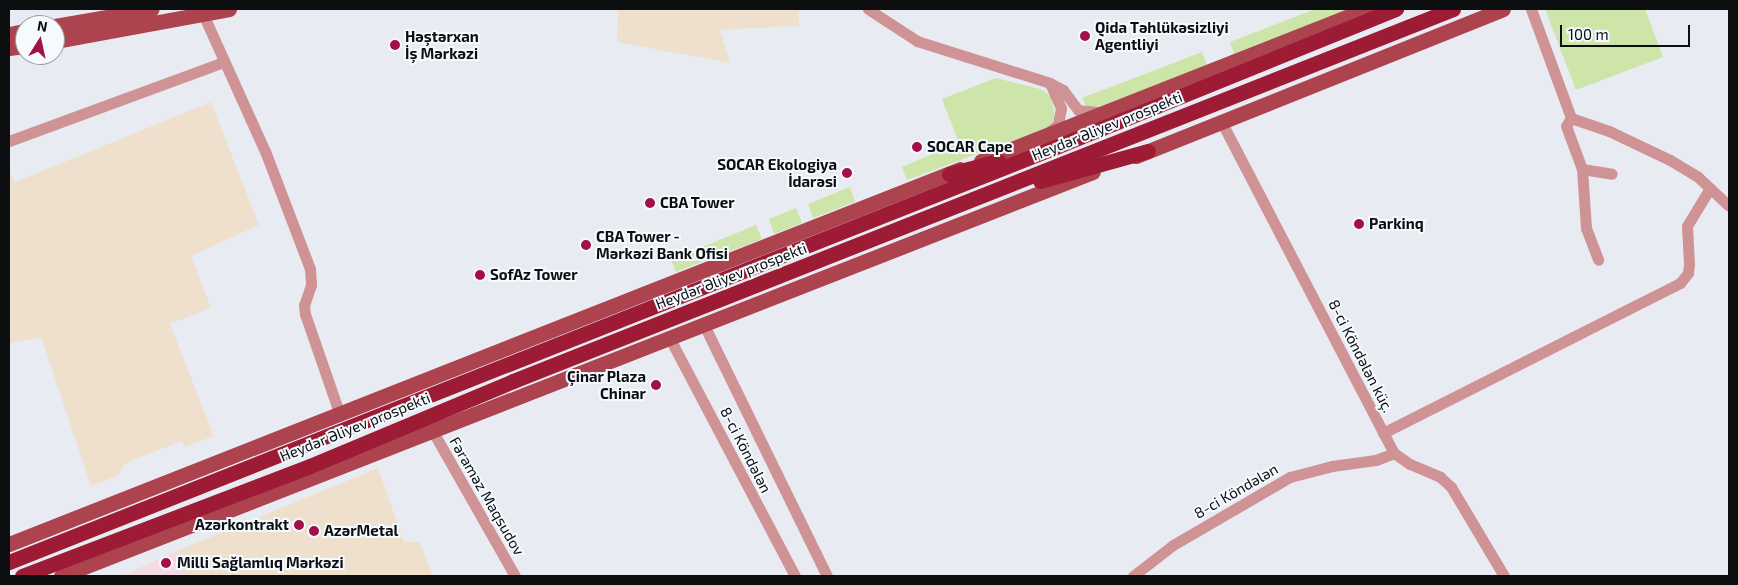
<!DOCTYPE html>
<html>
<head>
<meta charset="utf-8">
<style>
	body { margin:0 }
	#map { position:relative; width:1738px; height:585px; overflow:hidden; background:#e8ecf2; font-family:"Exo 2",sans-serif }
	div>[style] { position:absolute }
	.industrial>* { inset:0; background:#eee0cd }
	.medical>* { inset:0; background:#f4dae2 }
	.green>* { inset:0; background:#cde5a9 }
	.minor>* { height:11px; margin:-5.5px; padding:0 5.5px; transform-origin:5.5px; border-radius:5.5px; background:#d09395 }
	.major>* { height:15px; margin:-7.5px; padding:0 7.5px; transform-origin:7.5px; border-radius:7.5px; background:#ac434e }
	.highway>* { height:15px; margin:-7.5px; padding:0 7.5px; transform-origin:7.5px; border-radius:7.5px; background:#9d1b35 }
	.dots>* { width:14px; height:14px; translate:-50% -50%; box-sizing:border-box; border:2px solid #f5faff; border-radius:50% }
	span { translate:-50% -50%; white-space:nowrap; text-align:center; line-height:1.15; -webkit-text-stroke:4px #f5faff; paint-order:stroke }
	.poi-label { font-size:15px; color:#0c0e0f; font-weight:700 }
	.left { translate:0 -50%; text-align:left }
	.right { translate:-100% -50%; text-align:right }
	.street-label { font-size:15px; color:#0c0e0f }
	.frame { position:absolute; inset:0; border:10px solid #0c0e0f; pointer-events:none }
	.north { position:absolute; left:15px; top:15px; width:50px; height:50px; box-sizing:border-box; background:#f5faff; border:1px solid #989c9f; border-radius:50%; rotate:10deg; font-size:14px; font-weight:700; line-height:20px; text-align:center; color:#0c0e0f }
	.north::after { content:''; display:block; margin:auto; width:18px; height:22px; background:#a50f47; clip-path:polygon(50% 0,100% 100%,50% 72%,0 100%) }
	.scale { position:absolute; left:1560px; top:25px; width:130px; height:22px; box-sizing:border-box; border:2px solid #0c0e0f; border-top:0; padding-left:6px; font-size:15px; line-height:18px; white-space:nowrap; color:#0c0e0f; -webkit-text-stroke:4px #f5faff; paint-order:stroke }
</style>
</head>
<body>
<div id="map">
	<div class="industrial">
		<i style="clip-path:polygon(618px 9px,798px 9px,799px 26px,720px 30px,730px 63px,617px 42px)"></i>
		<i style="clip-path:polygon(211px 102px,259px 225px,191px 256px,211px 308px,170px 324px,214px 436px,185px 447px,182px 441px,126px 463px,117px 476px,91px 486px,41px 337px,9px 343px,9px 170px,15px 182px)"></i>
		<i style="clip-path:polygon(378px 468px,404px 542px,419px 542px,433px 576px,188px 576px,177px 551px)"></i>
	</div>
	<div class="medical">
		<i style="clip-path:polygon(177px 551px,188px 576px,122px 576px)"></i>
	</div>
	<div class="green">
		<i style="clip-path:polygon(1315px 9px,1349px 9px,1234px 54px,1230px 42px)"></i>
		<i style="clip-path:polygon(1545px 9px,1645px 9px,1663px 57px,1576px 90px)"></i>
		<i style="clip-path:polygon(1202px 52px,1207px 65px,1099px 107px,1087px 107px,1082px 98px)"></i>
		<i style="clip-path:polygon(996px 78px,1040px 89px,1051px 96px,1055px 118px,1047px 128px,907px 180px,902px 167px,959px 143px,942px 99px)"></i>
		<i style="clip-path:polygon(850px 187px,855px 202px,813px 218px,808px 204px)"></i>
		<i style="clip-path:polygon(796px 208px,802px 223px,774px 234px,769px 219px)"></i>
		<i style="clip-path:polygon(756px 225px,762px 239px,676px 272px,671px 260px)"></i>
	</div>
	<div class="minor">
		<i style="left:868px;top:9px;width:59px;rotate:33.1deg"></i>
		<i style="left:917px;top:41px;width:139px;rotate:17.5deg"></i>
		<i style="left:1050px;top:83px;width:15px;rotate:28deg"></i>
		<i style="left:1063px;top:90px;width:25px;rotate:53deg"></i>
		<i style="left:1078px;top:110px;width:19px;rotate:6deg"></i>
		<i style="left:1531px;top:9px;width:116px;rotate:69.8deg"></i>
		<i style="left:1571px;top:118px;width:40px;rotate:18.9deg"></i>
		<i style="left:1609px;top:131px;width:68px;rotate:25.4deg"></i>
		<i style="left:1670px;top:160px;width:33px;rotate:31deg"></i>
		<i style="left:1698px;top:177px;width:42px;rotate:43.1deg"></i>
		<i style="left:203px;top:14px;width:150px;rotate:65.7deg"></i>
		<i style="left:265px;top:151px;width:126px;rotate:69.1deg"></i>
		<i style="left:310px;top:269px;width:16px;rotate:86deg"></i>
		<i style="left:311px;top:285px;width:21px;rotate:109deg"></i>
		<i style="left:304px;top:305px;width:9px;rotate:84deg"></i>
		<i style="left:305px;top:314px;width:107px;rotate:70.9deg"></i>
		<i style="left:1571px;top:118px;width:9px;rotate:122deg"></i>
		<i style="left:1566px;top:126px;width:46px;rotate:69.6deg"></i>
		<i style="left:1582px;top:169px;width:59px;rotate:86.1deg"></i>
		<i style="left:1586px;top:228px;width:34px;rotate:69deg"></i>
		<i style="left:1221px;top:121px;width:374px;rotate:62.5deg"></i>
		<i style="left:1394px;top:453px;width:19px;rotate:35deg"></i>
		<i style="left:1410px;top:464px;width:33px;rotate:23deg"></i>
		<i style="left:1440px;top:477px;width:15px;rotate:42deg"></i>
		<i style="left:1451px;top:487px;width:104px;rotate:59.2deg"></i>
		<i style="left:1049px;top:132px;width:12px;rotate:-42deg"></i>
		<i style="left:1058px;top:124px;width:16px;rotate:-79deg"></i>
		<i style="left:1061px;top:108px;width:27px;rotate:-114deg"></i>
		<i style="left:9px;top:141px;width:229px;rotate:-20.2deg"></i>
		<i style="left:1582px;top:169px;width:30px;rotate:9deg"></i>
		<i style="left:703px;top:323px;width:282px;rotate:63.9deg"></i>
		<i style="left:669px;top:337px;width:270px;rotate:62.2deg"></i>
		<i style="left:432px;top:430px;width:168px;rotate:60.4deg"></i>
		<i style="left:1383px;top:433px;width:333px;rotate:-26.8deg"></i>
		<i style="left:1680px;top:283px;width:13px;rotate:-51deg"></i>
		<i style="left:1688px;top:273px;width:9px;rotate:-84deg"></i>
		<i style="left:1689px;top:264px;width:38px;rotate:-93deg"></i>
		<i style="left:1687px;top:226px;width:44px;rotate:-58.8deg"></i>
		<i style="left:1133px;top:576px;width:51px;rotate:-37.8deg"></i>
		<i style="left:1173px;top:545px;width:135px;rotate:-30.2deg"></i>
		<i style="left:1290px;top:477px;width:43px;rotate:-14.7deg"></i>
		<i style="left:1332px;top:466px;width:44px;rotate:-7.8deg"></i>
		<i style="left:1376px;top:460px;width:19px;rotate:-21deg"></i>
	</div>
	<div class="major">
		<i style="left:55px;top:26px;width:98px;rotate:-9.9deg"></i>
		<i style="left:9px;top:34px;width:16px;rotate:-11deg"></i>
		<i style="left:55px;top:41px;width:177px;rotate:-10.4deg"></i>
		<i style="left:9px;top:48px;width:16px;rotate:-7deg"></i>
		<i style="left:1136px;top:156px;width:395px;rotate:-21.8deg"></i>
		<i style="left:981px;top:161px;width:414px;rotate:-21.5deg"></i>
		<i style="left:9px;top:544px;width:1022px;rotate:-21.52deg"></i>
		<i style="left:61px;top:576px;width:1108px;rotate:-21.38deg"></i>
	</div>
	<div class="highway">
		<i style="left:949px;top:174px;width:51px;rotate:-14.9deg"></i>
		<i style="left:1040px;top:181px;width:112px;rotate:-15.5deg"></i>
		<i style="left:9px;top:562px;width:1128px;rotate:-21.63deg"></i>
		<i style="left:1058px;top:146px;width:365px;rotate:-22.1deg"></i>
		<i style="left:22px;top:576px;width:308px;rotate:-20.9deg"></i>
		<i style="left:310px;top:466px;width:220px;rotate:-22.7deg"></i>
		<i style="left:513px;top:381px;width:1011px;rotate:-21.59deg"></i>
	</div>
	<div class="dots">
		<i style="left:1085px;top:36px;background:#a50f47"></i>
		<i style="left:395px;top:45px;background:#a50f47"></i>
		<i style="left:917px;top:147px;background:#a50f47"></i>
		<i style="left:847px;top:173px;background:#a50f47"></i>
		<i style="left:650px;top:203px;background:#a50f47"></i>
		<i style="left:1359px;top:224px;background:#a50f47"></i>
		<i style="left:586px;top:245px;background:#a50f47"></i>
		<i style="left:480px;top:275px;background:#a50f47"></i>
		<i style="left:656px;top:385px;background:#a50f47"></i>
		<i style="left:299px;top:525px;background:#a50f47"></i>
		<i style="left:314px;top:531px;background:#a50f47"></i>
		<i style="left:166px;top:563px;background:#a50f47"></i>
	</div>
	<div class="poi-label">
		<span class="left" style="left:1095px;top:36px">Qida Təhlükəsizliyi<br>Agentliyi</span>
		<span class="left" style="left:405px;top:45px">Həştərxan<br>İş Mərkəzi</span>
		<span class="left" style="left:927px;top:147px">SOCAR Cape</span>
		<span class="right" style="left:837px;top:173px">SOCAR Ekologiya<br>İdarəsi</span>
		<span class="left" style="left:660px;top:203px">CBA Tower</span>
		<span class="left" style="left:1369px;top:224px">Parkinq</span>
		<span class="left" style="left:596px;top:245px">CBA Tower -<br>Mərkəzi Bank Ofisi</span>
		<span class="left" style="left:490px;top:275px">SofAz Tower</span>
		<span class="right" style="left:646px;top:385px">Çinar Plaza<br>Chinar</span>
		<span class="right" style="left:289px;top:525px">Azərkontrakt</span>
		<span class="left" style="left:324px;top:531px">AzərMetal</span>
		<span class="left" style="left:177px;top:563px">Milli Sağlamlıq Mərkəzi</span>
	</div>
	<div class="street-label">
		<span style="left:1107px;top:126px;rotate:-22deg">Heydər Əliyev prospekti</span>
		<span style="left:731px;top:276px;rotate:-21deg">Heydər Əliyev prospekti</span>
		<span style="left:1361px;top:356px;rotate:63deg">8-ci Köndələn küç.</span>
		<span style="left:355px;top:427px;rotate:-22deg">Heydər Əliyev prospekti</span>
		<span style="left:746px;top:450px;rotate:63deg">8-ci Köndələn</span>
		<span style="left:1236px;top:491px;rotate:-30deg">8-ci Köndələn</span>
		<span style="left:487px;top:496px;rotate:60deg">Fəraməz Maqsudov</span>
	</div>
	<div class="frame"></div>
	<div class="north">N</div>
	<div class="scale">100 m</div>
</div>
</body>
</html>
